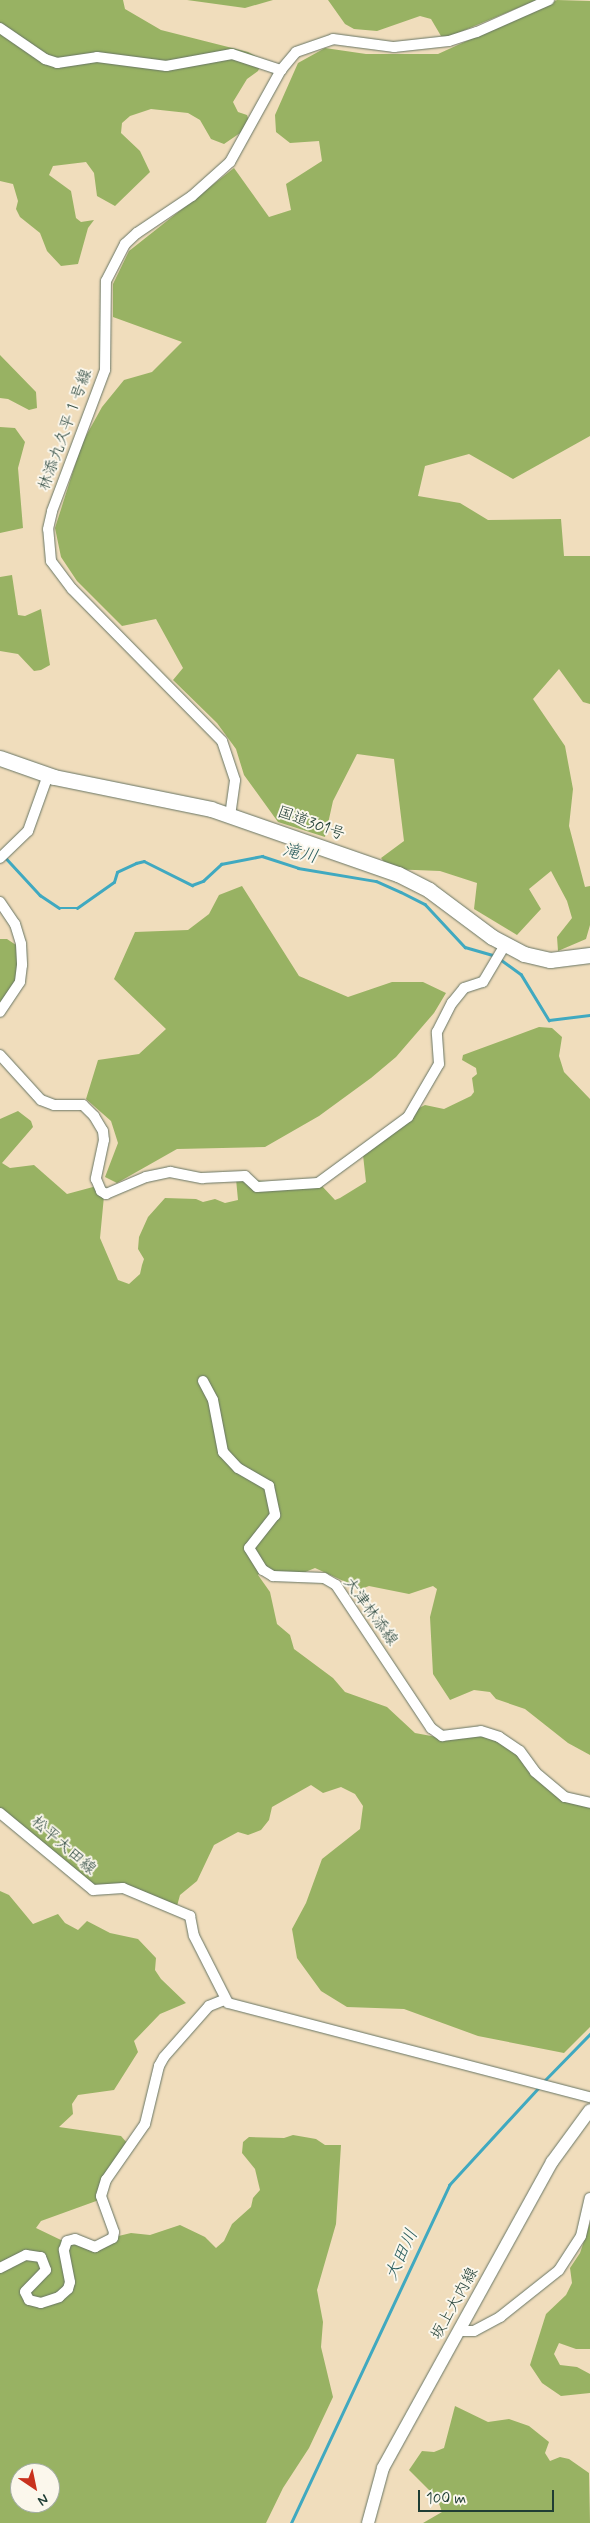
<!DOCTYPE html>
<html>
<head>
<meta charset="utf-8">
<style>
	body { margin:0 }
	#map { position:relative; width:590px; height:2523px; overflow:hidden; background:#f0ddbc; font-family:Mynerve,"Klee One",sans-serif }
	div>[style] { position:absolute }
	.forest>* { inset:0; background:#98b263 }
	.stream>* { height:2.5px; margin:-1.25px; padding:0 1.25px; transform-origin:1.25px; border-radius:1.25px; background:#40a9c0 }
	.roads { filter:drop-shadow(0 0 1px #687564) drop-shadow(0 0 1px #687564) }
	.minor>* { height:10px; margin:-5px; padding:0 5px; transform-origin:5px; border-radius:5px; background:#fff }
	.major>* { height:12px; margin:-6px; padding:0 6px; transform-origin:6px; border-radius:6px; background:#fff }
	.highway>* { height:15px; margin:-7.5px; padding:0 7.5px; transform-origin:7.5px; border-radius:7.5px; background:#fff }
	span { translate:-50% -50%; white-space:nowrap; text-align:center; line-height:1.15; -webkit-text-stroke:4px #fbf7ec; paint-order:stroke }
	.street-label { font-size:16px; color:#1f3d34 }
	.water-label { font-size:18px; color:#295d5e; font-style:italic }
	.north { position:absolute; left:10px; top:2463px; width:50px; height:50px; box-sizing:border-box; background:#fbf7ec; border:1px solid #a3ada2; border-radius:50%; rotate:146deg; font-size:14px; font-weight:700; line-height:20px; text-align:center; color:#1f3d34 }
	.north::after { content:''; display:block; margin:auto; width:18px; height:22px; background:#c8321e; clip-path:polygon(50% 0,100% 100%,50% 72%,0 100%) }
	.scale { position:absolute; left:418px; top:2490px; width:136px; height:22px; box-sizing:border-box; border:2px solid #1f3d34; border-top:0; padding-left:6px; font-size:15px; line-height:18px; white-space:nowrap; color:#1f3d34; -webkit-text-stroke:4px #fbf7ec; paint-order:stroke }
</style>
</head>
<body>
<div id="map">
	<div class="forest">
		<i style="clip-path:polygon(0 0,123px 0,125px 9px,161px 30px,248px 52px,263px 60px,258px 71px,247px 79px,233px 102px,238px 112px,247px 115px,249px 121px,243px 131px,224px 144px,211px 139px,200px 120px,188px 113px,151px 109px,130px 116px,122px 123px,121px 133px,140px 151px,150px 172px,115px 206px,97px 196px,94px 173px,86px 162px,53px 166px,49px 175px,71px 191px,76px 218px,81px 222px,94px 220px,88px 228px,78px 264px,61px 266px,47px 251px,40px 233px,20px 217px,16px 209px,18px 201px,13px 184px,0 181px)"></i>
		<i style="clip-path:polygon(187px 0,273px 0,245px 8px)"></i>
		<i style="clip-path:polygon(328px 0,537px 0,448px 37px,441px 36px,431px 19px,420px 16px,377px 31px,354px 29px,345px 24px)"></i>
		<i style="clip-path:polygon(557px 0,590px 1px,590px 436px,513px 479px,469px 454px,425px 466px,418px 496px,460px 503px,488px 520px,561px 519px,564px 556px,590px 556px,590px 704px,583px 702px,559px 669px,533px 699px,565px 746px,573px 789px,569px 826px,585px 887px,590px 886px,590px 925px,586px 939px,558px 951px,557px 937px,572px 918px,567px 901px,551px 871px,529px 889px,541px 909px,517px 935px,474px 909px,477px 883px,440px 871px,390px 869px,381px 858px,404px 841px,394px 759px,357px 754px,333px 801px,325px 837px,278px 822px,244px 775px,236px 749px,217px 723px,173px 680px,183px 668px,156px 619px,122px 626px,77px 581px,61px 557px,55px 528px,82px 443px,102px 407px,124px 380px,152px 372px,182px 342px,113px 317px,113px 284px,129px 251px,234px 168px,269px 217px,291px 210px,286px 184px,322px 161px,319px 141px,290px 143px,276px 132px,275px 115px,298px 63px,325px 48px,366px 54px,438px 54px)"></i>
		<i style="clip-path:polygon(0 355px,36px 392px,37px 408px,29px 410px,8px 399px,0 398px)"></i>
		<i style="clip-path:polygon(0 427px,15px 428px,25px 442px,18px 468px,23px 528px,0 533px)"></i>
		<i style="clip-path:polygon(12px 575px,18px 615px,25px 616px,41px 609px,50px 665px,41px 670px,34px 671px,18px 654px,0 651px,0 577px)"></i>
		<i style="clip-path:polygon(242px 886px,299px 976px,348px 997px,392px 982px,423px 982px,446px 993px,434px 1013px,396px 1057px,371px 1078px,319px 1116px,265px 1147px,177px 1149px,117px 1183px,105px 1177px,118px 1143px,111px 1121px,86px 1099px,98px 1060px,139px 1054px,166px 1029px,114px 979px,135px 932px,188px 930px,209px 914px,219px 895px)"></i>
		<i style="clip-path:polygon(0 939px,7px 939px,16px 945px,18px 963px,18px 978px,0 1009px)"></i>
		<i style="clip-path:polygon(539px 1027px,552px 1028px,562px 1037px,559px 1056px,564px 1072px,590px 1099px,590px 1755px,568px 1743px,525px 1709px,496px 1699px,490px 1692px,474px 1690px,450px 1700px,433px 1674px,430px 1617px,437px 1589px,433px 1586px,409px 1594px,369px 1586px,361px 1589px,315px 1568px,298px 1575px,274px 1574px,263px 1568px,258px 1575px,270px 1592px,277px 1624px,290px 1635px,294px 1649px,333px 1678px,345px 1692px,387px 1707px,415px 1733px,442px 1738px,484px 1733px,509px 1745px,533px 1772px,590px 1808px,590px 2027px,564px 2053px,478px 2036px,404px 2009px,347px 2007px,321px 1991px,297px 1958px,292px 1929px,306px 1903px,322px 1859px,360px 1829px,363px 1806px,355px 1794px,341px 1787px,323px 1793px,311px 1785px,272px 1807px,269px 1820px,261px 1830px,248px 1835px,238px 1832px,214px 1845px,197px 1881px,180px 1895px,177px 1906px,163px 1900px,94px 1887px,0 1810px,0 1119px,18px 1111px,31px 1121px,33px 1127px,2px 1163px,10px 1168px,34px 1165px,67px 1194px,93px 1187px,101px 1191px,104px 1196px,100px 1238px,118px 1280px,129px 1284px,140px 1274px,142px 1265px,144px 1259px,138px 1249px,139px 1237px,148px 1217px,165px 1198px,196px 1199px,203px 1202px,215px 1199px,225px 1203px,238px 1200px,236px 1179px,321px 1185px,335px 1200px,340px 1198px,366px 1182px,363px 1155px,419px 1108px,425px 1105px,444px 1109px,471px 1096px,474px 1092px,472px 1078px,477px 1074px,476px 1068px,462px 1060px,463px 1055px)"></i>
		<i style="clip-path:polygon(0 1891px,9px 1895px,33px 1924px,58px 1914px,65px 1923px,78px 1930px,87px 1921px,110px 1933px,138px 1939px,156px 1958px,155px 1970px,161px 1979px,186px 2003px,160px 2014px,134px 2041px,138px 2052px,114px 2090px,78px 2095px,72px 2104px,73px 2114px,59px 2127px,121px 2136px,128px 2144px,99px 2200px,41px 2221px,36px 2228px,63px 2241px,68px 2282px,64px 2289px,43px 2300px,28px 2294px,45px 2277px,42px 2254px,0 2266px)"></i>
		<i style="clip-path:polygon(evenodd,293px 2135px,316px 2139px,325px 2145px,341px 2145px,336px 2224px,317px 2290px,323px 2322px,321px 2347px,333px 2397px,309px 2448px,283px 2488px,266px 2523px,0 2523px,0 2270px,26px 2257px,38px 2258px,43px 2268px,25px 2285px,28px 2302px,65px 2295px,67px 2250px,72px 2243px,81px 2245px,131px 2233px,150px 2235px,180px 2225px,205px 2237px,216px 2248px,224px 2241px,232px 2224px,251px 2207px,253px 2198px,260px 2190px,255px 2169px,242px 2153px,243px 2142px,249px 2137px,284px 2138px,293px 2135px,20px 2473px,50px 2473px,50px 2503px,20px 2503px,20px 2473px)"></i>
		<i style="clip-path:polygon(590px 2223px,590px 2349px,576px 2349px,559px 2343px,554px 2354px,560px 2365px,577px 2367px,590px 2374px,590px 2393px,561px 2396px,542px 2383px,530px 2365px,546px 2314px,566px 2295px,572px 2283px,570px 2268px,580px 2253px)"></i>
		<i style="clip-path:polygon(455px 2406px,488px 2422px,509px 2419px,529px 2426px,549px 2442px,545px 2453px,550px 2461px,560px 2457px,569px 2459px,589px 2473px,590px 2523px,423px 2523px,442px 2512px,437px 2498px,409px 2470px,422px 2451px,434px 2452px,444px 2448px)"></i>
	</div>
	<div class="stream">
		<i style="left:5px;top:857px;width:52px;rotate:47.4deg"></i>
		<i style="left:40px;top:895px;width:23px;rotate:34deg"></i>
		<i style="left:59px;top:908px;width:18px"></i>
		<i style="left:77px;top:908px;width:45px;rotate:-35.1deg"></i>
		<i style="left:114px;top:882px;width:10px;rotate:-73deg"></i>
		<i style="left:117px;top:872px;width:21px;rotate:-25deg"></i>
		<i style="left:136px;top:863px;width:8px;rotate:-14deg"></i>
		<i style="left:144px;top:861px;width:54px;rotate:26.6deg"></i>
		<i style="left:192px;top:885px;width:12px;rotate:-20deg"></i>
		<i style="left:203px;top:881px;width:25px;rotate:-43deg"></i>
		<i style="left:221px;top:864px;width:42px;rotate:-11deg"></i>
		<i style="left:262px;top:856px;width:38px;rotate:18deg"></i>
		<i style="left:298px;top:868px;width:79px;rotate:9.5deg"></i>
		<i style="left:376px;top:881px;width:27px;rotate:24deg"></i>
		<i style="left:401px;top:892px;width:27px;rotate:27deg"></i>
		<i style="left:425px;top:904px;width:59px;rotate:47.1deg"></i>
		<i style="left:465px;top:947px;width:32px;rotate:16deg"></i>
		<i style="left:500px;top:959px;width:26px;rotate:36deg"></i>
		<i style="left:521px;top:974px;width:54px;rotate:58.7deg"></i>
		<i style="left:549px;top:1020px;width:41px;rotate:-7deg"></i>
		<i style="left:544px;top:2081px;width:66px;rotate:-45.6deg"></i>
		<i style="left:291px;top:2523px;width:373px;rotate:-64.9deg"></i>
		<i style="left:449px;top:2185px;width:133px;rotate:-47.4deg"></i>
	</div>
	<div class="roads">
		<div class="minor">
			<i style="left:0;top:28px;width:55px;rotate:34.6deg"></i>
			<i style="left:45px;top:59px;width:13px;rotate:18deg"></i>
			<i style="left:57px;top:63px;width:40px;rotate:-8.5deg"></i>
			<i style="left:97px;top:57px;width:70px;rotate:7.4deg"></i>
			<i style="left:166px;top:66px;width:67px;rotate:-10.3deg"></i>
			<i style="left:232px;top:54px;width:52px;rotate:18.1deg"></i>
			<i style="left:230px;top:816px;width:36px;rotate:-82deg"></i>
			<i style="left:235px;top:780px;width:41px;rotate:-108.4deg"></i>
			<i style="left:222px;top:741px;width:214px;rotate:-134.6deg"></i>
			<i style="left:72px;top:589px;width:35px;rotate:-127deg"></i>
			<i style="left:51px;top:561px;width:32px;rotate:-95deg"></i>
			<i style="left:48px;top:529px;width:18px;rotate:-77deg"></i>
			<i style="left:52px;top:511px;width:151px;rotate:-69.4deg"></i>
			<i style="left:105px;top:370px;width:89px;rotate:-89.4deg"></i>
			<i style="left:106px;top:281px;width:42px;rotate:-62.8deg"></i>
			<i style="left:125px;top:244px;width:16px;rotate:-43deg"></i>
			<i style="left:137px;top:233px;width:66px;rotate:-33.9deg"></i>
			<i style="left:192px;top:196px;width:51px;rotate:-41.8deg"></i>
			<i style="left:230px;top:162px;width:105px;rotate:-61deg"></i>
			<i style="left:281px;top:70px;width:23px;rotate:-50deg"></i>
			<i style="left:296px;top:52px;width:39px;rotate:-19deg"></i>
			<i style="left:333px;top:39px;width:62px;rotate:7.5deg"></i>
			<i style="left:394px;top:47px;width:55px;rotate:-6.2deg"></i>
			<i style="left:449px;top:41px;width:29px;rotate:-18deg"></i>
			<i style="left:477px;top:32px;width:79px;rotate:-24deg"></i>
			<i style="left:0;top:858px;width:39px;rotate:-44deg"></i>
			<i style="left:28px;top:831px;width:59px;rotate:-70.3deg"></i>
			<i style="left:0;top:902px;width:27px;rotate:56deg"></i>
			<i style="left:15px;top:924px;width:21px;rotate:73deg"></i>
			<i style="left:21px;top:944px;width:21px;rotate:87deg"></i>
			<i style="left:22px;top:965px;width:17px;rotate:97deg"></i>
			<i style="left:20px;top:982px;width:36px;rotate:124deg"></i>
			<i style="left:0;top:1055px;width:61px;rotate:47.7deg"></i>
			<i style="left:41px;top:1100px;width:14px;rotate:21deg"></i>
			<i style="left:54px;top:1105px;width:29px"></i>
			<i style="left:83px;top:1105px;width:16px;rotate:45deg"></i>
			<i style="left:94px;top:1116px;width:17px;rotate:59deg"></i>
			<i style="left:103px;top:1131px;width:9px;rotate:84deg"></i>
			<i style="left:104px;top:1140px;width:40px;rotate:102deg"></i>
			<i style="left:96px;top:1179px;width:13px;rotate:67deg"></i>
			<i style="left:101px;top:1191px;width:6px;rotate:31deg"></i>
			<i style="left:106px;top:1194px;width:43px;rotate:-23deg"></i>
			<i style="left:146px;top:1177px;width:25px;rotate:-12deg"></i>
			<i style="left:170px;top:1172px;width:33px;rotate:11deg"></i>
			<i style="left:202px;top:1178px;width:43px;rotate:-2.7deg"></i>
			<i style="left:245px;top:1176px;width:16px;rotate:43deg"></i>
			<i style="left:257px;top:1187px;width:61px;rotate:-3.8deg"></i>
			<i style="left:318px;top:1183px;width:112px;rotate:-36.3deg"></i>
			<i style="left:408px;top:1117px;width:61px;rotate:-59.7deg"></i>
			<i style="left:439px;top:1064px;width:32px;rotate:-94deg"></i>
			<i style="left:437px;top:1032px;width:33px;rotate:-63deg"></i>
			<i style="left:452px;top:1003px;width:19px;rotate:-51deg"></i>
			<i style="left:464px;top:988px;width:20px;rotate:-18deg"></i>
			<i style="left:483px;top:982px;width:43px;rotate:-59.3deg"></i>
			<i style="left:203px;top:1381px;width:21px;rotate:62deg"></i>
			<i style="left:213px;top:1400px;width:53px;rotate:79.1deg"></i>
			<i style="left:223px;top:1452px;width:22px;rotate:47deg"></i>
			<i style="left:238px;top:1468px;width:36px;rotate:30deg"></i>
			<i style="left:269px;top:1486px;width:30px;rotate:78deg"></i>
			<i style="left:275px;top:1515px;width:42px;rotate:128.2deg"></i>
			<i style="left:249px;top:1548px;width:26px;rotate:58deg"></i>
			<i style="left:263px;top:1570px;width:12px;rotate:31deg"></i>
			<i style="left:273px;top:1576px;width:51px;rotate:2.2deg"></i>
			<i style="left:324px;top:1578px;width:14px;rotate:30deg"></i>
			<i style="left:336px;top:1585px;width:172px;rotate:56.4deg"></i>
			<i style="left:431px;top:1728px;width:14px;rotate:36deg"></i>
			<i style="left:442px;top:1736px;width:39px;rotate:-7deg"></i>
			<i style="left:481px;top:1731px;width:19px;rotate:18deg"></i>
			<i style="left:499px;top:1737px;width:25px;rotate:34deg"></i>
			<i style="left:520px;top:1751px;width:26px;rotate:54deg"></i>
			<i style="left:535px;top:1772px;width:39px;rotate:40deg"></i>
			<i style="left:565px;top:1797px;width:26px;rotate:13deg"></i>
			<i style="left:0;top:1813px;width:121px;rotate:39.6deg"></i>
			<i style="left:93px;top:1890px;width:30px;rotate:-4deg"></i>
			<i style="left:123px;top:1888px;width:73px;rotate:22.7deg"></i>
			<i style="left:190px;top:1916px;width:20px;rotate:79deg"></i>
			<i style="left:194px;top:1936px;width:75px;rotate:63.1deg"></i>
			<i style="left:228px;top:2003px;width:374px;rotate:14.6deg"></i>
			<i style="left:0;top:2268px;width:29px;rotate:-27deg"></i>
			<i style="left:26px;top:2255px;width:15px;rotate:8deg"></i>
			<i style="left:41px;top:2257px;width:14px;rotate:69deg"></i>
			<i style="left:46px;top:2270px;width:30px;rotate:134deg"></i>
			<i style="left:25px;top:2292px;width:9px;rotate:63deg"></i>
			<i style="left:29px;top:2300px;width:12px;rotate:14deg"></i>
			<i style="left:41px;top:2303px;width:19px;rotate:-18deg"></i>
			<i style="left:59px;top:2297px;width:12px;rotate:-42deg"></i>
			<i style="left:68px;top:2289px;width:7px;rotate:-74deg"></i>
			<i style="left:70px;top:2282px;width:33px;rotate:-101deg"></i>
			<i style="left:64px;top:2250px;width:9px;rotate:-72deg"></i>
			<i style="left:67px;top:2241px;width:8px;rotate:-14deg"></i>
			<i style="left:75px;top:2239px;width:22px;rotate:22deg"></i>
			<i style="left:95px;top:2247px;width:20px;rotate:-27deg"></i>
			<i style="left:113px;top:2238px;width:6px;rotate:-81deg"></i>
			<i style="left:114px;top:2232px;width:38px;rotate:-110deg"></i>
			<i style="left:101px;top:2196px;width:17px;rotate:-73deg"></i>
			<i style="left:106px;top:2180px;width:68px;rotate:-55.1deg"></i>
			<i style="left:145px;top:2124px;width:60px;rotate:-76.4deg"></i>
			<i style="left:159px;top:2066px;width:10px;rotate:-61deg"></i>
			<i style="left:164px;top:2057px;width:68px;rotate:-48.6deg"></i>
			<i style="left:209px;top:2006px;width:16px;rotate:-22deg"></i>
			<i style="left:459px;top:2331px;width:15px"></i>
			<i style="left:474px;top:2331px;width:30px;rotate:-28deg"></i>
			<i style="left:500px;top:2317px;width:75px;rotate:-38.5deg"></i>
			<i style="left:559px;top:2270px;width:40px;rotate:-57.1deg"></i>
			<i style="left:581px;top:2236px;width:39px;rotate:-77deg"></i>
		</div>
		<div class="major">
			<i style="left:368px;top:2523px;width:57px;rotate:-74.7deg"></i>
			<i style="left:383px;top:2468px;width:350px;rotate:-61.1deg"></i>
			<i style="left:552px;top:2162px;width:64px;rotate:-53.8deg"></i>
		</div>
		<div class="highway">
			<i style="left:0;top:758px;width:57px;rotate:19.4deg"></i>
			<i style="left:54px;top:777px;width:160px;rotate:11.5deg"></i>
			<i style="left:211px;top:809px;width:198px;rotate:19.2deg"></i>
			<i style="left:398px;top:874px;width:35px;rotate:27deg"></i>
			<i style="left:429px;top:890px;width:79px;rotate:36.7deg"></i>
			<i style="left:492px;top:937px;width:36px;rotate:28deg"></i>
			<i style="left:524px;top:954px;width:27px;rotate:13deg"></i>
			<i style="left:550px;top:960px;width:40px;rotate:-7.1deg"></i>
		</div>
	</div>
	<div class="street-label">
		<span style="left:66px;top:430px;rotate:-70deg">林添九久平１号線</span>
		<span style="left:311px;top:824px;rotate:20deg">国道301号</span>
		<span style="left:370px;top:1612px;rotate:54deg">大津林添線</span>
		<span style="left:63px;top:1846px;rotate:41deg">松平大田線</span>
		<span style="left:455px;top:2304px;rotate:-61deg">坂上大内線</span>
	</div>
	<div class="water-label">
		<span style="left:300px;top:854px;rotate:13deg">滝川</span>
		<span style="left:402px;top:2255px;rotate:-65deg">大田川</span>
	</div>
	<div class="north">N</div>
	<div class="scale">100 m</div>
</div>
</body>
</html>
